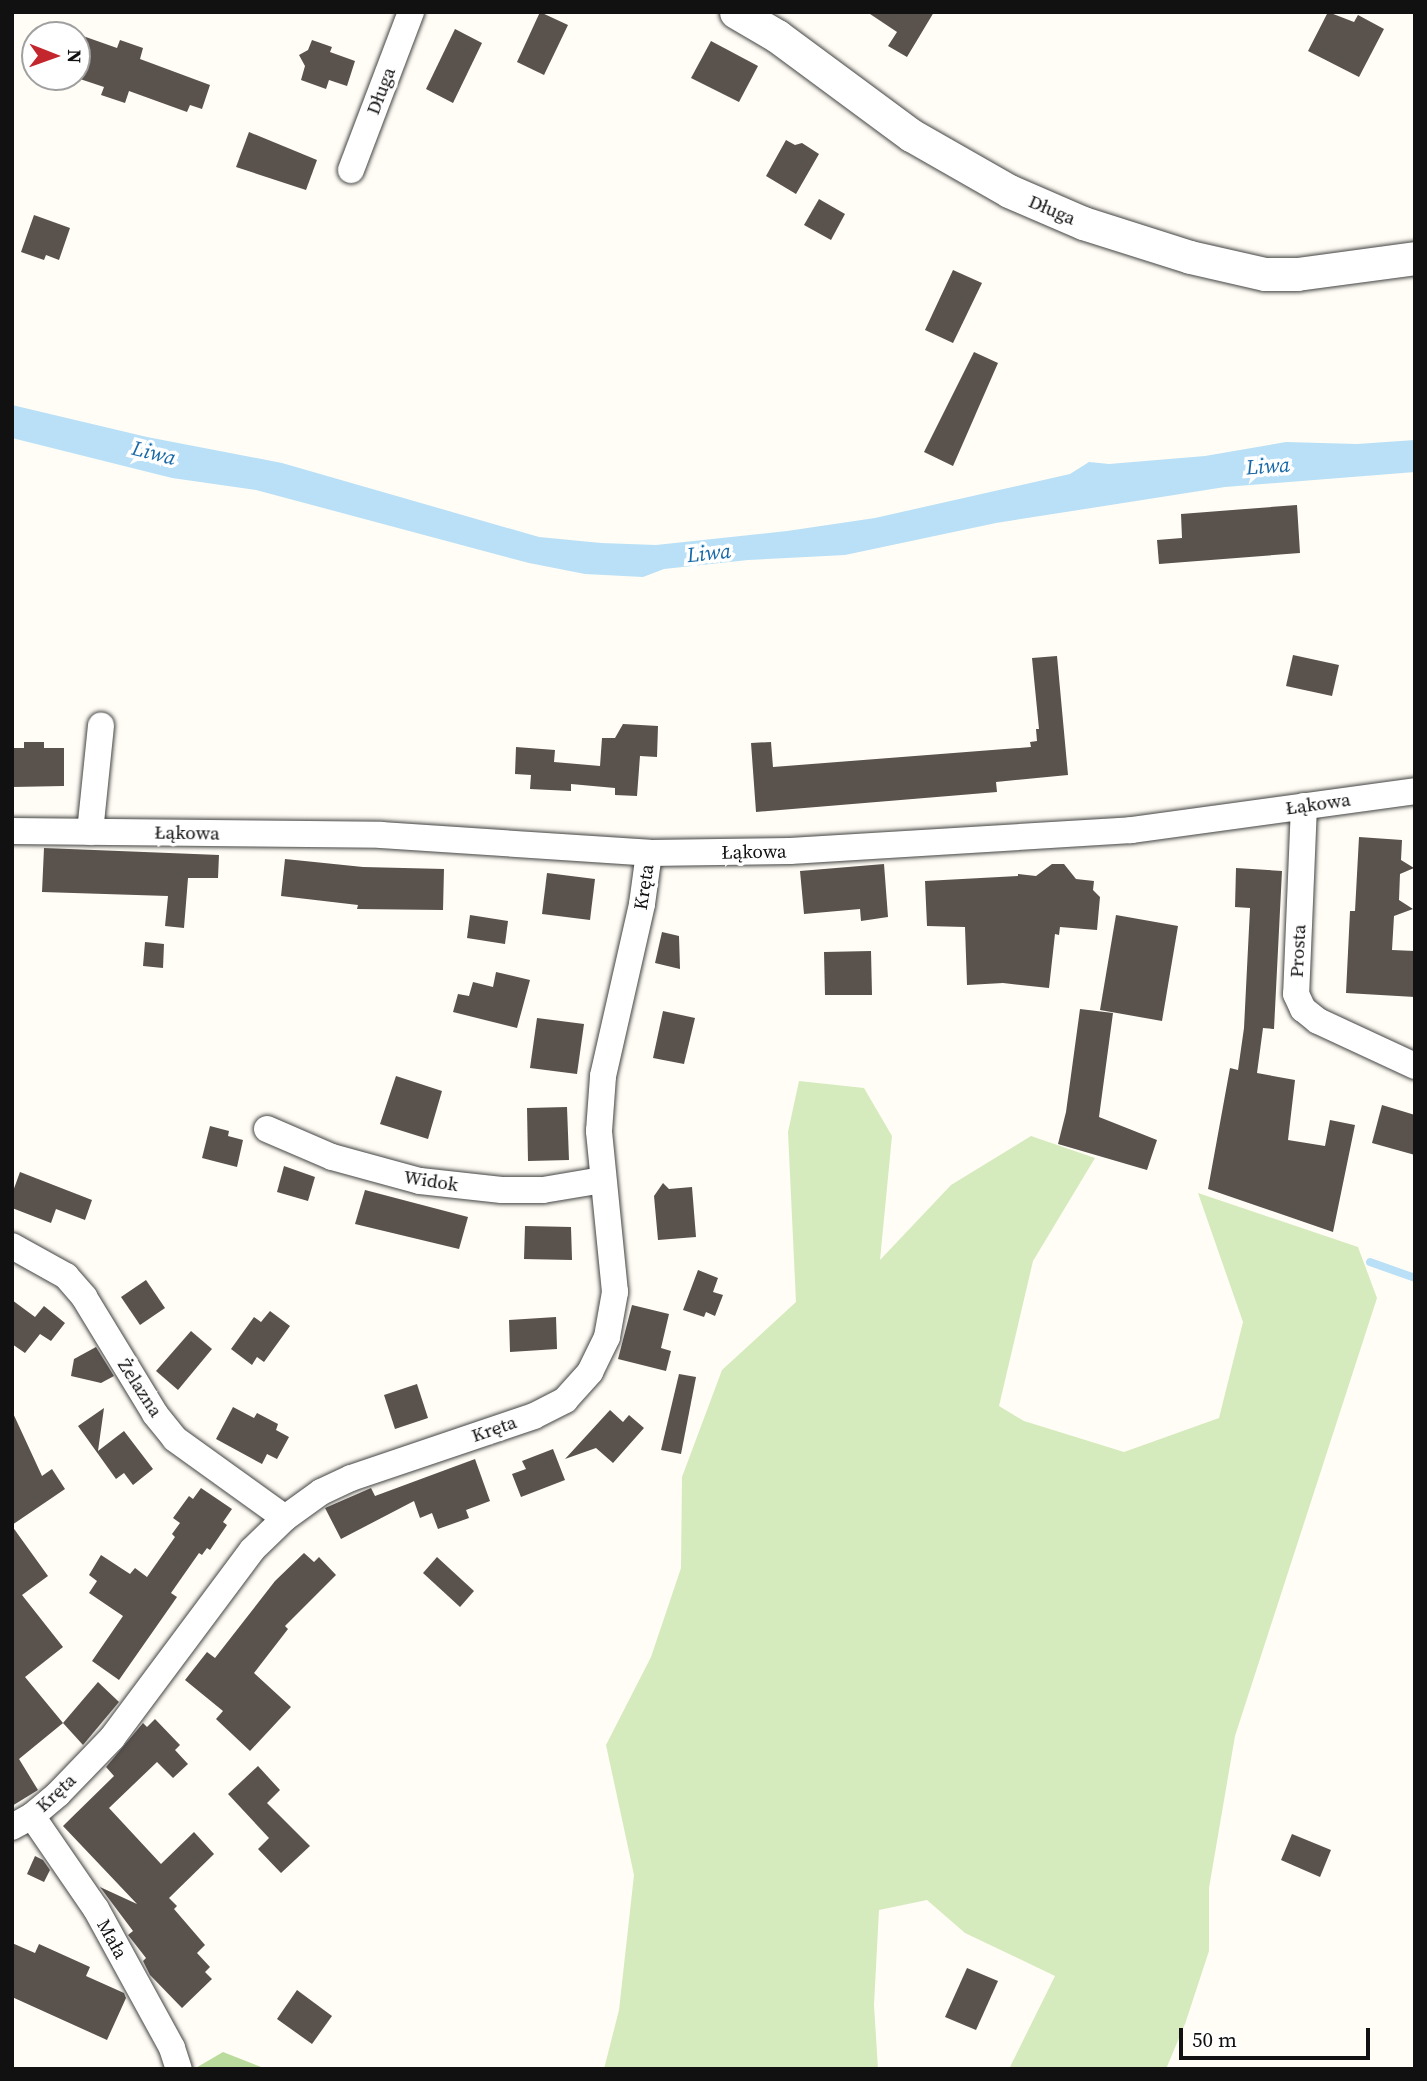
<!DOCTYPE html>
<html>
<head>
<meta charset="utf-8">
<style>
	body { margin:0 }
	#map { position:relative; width:1427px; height:2081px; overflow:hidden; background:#fffdf5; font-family:"Source Serif 4",serif }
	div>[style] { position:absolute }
	.green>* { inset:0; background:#d5ebbd }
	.forest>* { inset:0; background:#b9dc9c }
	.water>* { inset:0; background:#b9e0f7 }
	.stream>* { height:8px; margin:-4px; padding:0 4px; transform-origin:4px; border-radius:4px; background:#b9e0f7 }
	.building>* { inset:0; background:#5a524d }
	.roads { filter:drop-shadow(0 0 2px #444) drop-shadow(0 0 2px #444) }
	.minor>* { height:26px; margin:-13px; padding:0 13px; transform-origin:13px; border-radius:13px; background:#fff }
	.tertiary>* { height:33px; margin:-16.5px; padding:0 16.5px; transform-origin:16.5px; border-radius:16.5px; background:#fff }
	span { translate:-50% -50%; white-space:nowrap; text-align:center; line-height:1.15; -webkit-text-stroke:7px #fff; paint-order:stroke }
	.street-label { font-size:19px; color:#111 }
	.water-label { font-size:21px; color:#1768a6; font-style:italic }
	.frame { position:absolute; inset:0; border:14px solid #111; pointer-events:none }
	.north { position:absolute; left:21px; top:21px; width:70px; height:70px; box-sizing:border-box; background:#fff; border:2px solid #a0a0a0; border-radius:50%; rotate:91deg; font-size:19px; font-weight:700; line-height:28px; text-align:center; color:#111 }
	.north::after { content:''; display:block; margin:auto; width:24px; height:32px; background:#c4262e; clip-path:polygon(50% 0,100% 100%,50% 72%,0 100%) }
	.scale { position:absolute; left:1179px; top:2028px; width:191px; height:32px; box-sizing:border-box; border:4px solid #111; border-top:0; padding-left:9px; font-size:21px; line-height:24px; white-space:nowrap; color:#111; -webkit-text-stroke:5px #fff; paint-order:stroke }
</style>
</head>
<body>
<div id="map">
	<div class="green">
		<i style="clip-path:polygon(799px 1081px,864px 1088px,892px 1136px,880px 1260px,951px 1185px,1031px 1136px,1095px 1158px,1033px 1261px,999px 1406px,1024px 1421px,1124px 1452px,1219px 1418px,1243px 1322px,1198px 1193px,1358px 1247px,1377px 1298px,1235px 1736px,1209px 1888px,1209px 1951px,1185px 2024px,1166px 2069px,1009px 2069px,1055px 1976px,965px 1933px,927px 1900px,879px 1910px,874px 2005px,878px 2069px,604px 2069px,619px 2010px,634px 1875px,606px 1745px,651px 1657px,681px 1568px,682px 1477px,722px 1370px,796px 1302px,788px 1132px)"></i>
	</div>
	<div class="forest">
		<i style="clip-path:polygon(223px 2052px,266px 2069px,194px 2069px)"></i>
	</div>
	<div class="water">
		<i style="clip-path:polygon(12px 405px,147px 437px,282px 463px,539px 537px,601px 543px,656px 545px,787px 531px,875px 518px,1070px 474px,1089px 462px,1109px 464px,1205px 456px,1286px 442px,1357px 444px,1415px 440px,1415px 472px,1225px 487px,996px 523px,845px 555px,748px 560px,664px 569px,643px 577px,585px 574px,529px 563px,256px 490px,172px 478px,12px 438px)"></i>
	</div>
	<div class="stream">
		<i style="left:1370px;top:1262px;width:48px;rotate:19.6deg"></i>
	</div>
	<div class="building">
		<i style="clip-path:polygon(540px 12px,568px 25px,544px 75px,517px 62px)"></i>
		<i style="clip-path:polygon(867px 12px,934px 12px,907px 57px,888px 46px,897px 32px)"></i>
		<i style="clip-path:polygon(1328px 12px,1354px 22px,1358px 15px,1384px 29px,1359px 77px,1308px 51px)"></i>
		<i style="clip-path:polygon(455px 29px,482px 43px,453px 103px,426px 89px)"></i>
		<i style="clip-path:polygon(83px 36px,117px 48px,120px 40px,143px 48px,140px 59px,210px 85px,202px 109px,190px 105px,187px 112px,129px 91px,125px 103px,101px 95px,104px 87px,77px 78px,77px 53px)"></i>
		<i style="clip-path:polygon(312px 40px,332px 47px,330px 52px,355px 61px,347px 86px,329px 80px,326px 89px,301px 80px,305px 66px,299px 55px,308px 50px)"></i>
		<i style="clip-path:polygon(711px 41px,758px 66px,739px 102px,691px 78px)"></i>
		<i style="clip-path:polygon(249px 132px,317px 160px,306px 190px,236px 167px)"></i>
		<i style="clip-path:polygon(786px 140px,795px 145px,802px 143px,819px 154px,796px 194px,766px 176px)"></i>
		<i style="clip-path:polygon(819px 199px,845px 214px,831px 240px,804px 225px)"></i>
		<i style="clip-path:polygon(34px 215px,70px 228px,59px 260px,46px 255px,44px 260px,21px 252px)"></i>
		<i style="clip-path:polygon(953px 270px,982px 283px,953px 343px,925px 330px)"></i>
		<i style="clip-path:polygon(974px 352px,998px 363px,953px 466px,924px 452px)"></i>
		<i style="clip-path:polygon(1297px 505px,1300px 553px,1159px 564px,1157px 540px,1182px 538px,1181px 514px)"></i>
		<i style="clip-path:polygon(1293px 655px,1339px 665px,1332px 696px,1286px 686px)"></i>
		<i style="clip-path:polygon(1057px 656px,1068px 775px,996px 782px,997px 792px,756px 812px,751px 743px,771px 742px,773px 767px,1031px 747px,1030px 742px,1037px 741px,1036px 729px,1039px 729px,1032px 658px)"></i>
		<i style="clip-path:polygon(623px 724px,658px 726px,657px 757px,640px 756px,637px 796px,615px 795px,615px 788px,571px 784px,571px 791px,530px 789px,531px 775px,515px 774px,516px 747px,555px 750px,554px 762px,600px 766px,602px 738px,615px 738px)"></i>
		<i style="clip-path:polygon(24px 742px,44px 742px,44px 748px,64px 748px,64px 786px,12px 787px,12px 748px,24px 748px)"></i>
		<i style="clip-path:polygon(1359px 837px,1402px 840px,1401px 860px,1414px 868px,1400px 874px,1399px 900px,1413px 909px,1394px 916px,1392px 950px,1415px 951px,1415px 997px,1346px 993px,1350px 911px,1355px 911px)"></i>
		<i style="clip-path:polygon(44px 848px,219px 855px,218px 878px,188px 878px,184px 928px,165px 926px,168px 896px,42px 892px)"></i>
		<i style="clip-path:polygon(285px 859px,363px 867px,444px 869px,443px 910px,357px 909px,358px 905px,281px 896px)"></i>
		<i style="clip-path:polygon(884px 864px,888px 917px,861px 921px,860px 909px,804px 914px,800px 871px)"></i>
		<i style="clip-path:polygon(1052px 864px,1064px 864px,1076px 879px,1094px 881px,1093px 890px,1100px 897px,1097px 930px,1060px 927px,1059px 935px,1055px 934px,1049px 988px,1003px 983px,967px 985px,965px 927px,927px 926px,925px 881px,1018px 876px,1018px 874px,1036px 876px)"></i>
		<i style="clip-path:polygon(1236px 868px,1282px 871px,1274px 1029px,1263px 1028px,1257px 1073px,1295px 1080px,1288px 1140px,1325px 1146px,1330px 1120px,1355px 1125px,1333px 1232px,1208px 1189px,1230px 1068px,1238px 1070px,1244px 1028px,1250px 908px,1235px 907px)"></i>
		<i style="clip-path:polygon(547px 873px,595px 879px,590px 920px,542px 914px)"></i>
		<i style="clip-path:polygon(470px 915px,508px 921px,505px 944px,467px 938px)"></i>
		<i style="clip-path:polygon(1116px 915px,1178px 926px,1162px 1021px,1100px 1010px)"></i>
		<i style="clip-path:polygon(662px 932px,679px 936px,680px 969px,655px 963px)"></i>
		<i style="clip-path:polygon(145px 942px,164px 944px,163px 968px,143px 966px)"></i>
		<i style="clip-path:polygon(871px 951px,872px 995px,825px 995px,824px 952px)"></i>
		<i style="clip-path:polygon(496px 972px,530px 980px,517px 1028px,453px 1012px,458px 994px,469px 996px,473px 982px,493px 987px)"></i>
		<i style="clip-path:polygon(1080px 1009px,1113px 1013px,1099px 1117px,1157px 1140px,1147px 1170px,1058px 1144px,1066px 1112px)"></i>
		<i style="clip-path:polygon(663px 1011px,695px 1018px,684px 1064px,653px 1058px)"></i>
		<i style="clip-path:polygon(537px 1018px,584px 1024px,577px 1074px,530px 1068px)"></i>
		<i style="clip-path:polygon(396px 1076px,442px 1091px,428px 1139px,380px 1124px)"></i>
		<i style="clip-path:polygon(1382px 1105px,1415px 1115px,1415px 1155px,1372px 1143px)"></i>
		<i style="clip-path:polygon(567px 1107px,569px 1160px,528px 1161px,527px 1108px)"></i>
		<i style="clip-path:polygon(210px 1126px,229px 1131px,228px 1136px,243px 1140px,237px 1167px,202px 1158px)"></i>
		<i style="clip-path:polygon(284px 1166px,315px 1177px,308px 1201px,277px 1192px)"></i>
		<i style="clip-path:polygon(20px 1172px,92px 1200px,85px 1220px,56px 1209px,51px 1223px,12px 1208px,12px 1194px)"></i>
		<i style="clip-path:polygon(663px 1183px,669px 1189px,692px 1187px,696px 1237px,658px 1240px,654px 1196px)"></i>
		<i style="clip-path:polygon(365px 1190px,468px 1217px,459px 1249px,355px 1224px)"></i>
		<i style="clip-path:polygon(525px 1226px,571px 1227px,572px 1260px,524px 1259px)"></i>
		<i style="clip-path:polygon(698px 1270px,718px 1278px,713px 1292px,723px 1295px,715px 1316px,706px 1312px,704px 1317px,683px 1310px)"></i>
		<i style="clip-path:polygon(146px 1280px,165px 1308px,140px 1325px,121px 1297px)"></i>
		<i style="clip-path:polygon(12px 1300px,35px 1317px,44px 1306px,65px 1323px,51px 1341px,40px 1334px,25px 1353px,12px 1344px)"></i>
		<i style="clip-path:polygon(632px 1305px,669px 1314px,661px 1348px,671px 1351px,666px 1371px,618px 1359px)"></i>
		<i style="clip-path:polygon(270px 1311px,290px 1326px,264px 1362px,257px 1357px,252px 1365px,231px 1349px,254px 1317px,261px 1322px)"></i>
		<i style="clip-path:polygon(556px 1317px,557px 1349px,510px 1352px,509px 1320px)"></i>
		<i style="clip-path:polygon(191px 1331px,212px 1349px,178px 1390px,156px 1371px)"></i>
		<i style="clip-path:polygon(96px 1347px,114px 1376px,101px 1383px,71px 1376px,74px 1359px)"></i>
		<i style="clip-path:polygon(679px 1374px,696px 1377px,681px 1454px,661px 1450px)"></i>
		<i style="clip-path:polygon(417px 1384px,428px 1418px,395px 1429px,384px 1395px)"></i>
		<i style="clip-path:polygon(233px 1407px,254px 1418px,257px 1413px,278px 1424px,276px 1430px,289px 1437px,277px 1459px,267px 1454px,262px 1464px,216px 1439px)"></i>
		<i style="clip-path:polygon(104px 1408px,98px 1451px,124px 1431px,153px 1469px,133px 1485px,124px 1473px,116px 1479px,78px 1426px)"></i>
		<i style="clip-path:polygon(610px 1410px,623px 1422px,629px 1415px,644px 1428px,613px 1463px,596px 1448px,565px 1459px)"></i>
		<i style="clip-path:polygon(12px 1411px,42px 1476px,52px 1469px,65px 1489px,12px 1525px)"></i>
		<i style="clip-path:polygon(553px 1449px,565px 1480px,521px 1497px,512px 1474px,526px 1469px,522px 1461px)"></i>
		<i style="clip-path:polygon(475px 1459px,490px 1501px,466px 1510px,469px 1518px,438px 1529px,432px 1513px,420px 1518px,414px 1501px,341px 1539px,325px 1508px,371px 1488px,375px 1496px)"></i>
		<i style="clip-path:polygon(201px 1488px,232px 1509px,223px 1522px,227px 1525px,210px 1550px,207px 1548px,202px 1555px,199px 1553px,171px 1593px,177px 1597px,119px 1680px,92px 1661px,123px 1616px,89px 1593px,97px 1581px,89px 1575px,101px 1555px,130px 1574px,135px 1568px,147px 1577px,175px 1537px,172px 1534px,180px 1523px,173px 1518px,189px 1496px,193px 1499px)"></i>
		<i style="clip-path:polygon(12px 1526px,48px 1576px,22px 1595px,63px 1647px,25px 1677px,63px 1723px,19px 1759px,38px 1790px,12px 1806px)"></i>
		<i style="clip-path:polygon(304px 1553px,314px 1562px,319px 1557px,336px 1575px,285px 1626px,288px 1629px,254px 1673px,291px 1707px,250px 1751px,216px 1719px,223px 1711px,185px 1680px,207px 1652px,215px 1658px,275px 1581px)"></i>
		<i style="clip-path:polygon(437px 1557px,474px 1591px,460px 1607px,423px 1573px)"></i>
		<i style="clip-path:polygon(98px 1682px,119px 1702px,83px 1745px,63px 1723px)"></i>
		<i style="clip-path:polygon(155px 1719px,180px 1745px,175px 1750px,188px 1764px,173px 1778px,157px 1762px,109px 1808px,161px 1864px,194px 1832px,214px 1854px,169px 1898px,177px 1906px,174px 1909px,205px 1945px,197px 1953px,210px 1967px,205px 1972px,212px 1979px,182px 2008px,150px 1975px,143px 1961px,146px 1958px,128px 1935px,133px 1931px,100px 1887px,137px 1904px,63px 1826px,114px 1776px,106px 1767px,143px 1723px,147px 1727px)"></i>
		<i style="clip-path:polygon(258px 1766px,280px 1790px,267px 1803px,310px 1846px,281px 1873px,258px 1849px,269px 1838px,228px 1794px)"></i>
		<i style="clip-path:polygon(1292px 1834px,1331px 1850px,1320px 1877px,1281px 1860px)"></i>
		<i style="clip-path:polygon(35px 1856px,43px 1860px,50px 1870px,44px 1882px,27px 1874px)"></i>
		<i style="clip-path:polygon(12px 1943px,35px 1953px,39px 1944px,90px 1967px,86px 1976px,124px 1993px,126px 1998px,107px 2040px,12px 1997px)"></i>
		<i style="clip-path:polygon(967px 1968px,998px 1981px,976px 2030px,945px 2017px)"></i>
		<i style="clip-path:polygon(297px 1990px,332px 2016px,312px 2044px,277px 2019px)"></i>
	</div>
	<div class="roads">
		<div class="minor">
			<i style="left:351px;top:170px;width:169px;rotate:-69.2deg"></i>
			<i style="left:1304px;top:806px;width:188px;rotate:92.4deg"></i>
			<i style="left:1296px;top:994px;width:17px;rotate:65deg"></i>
			<i style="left:1303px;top:1009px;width:19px;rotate:39deg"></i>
			<i style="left:1318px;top:1021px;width:107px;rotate:24.9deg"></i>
			<i style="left:12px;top:831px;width:369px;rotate:0.6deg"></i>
			<i style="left:381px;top:835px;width:269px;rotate:3.8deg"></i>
			<i style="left:649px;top:853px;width:141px;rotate:-0.8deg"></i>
			<i style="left:790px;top:851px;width:342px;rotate:-3.5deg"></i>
			<i style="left:1131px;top:830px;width:287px;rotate:-7.8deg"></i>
			<i style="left:90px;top:832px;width:107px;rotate:-84.1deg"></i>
			<i style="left:267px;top:1129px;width:71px;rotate:23.3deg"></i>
			<i style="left:332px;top:1157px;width:91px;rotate:15.3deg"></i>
			<i style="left:420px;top:1181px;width:82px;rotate:6.3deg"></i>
			<i style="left:502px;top:1190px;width:41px"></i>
			<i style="left:543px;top:1190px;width:61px;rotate:-9.5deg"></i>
			<i style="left:12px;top:1246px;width:62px;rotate:29.1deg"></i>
			<i style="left:66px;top:1276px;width:28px;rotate:49deg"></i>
			<i style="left:84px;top:1297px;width:137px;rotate:58.7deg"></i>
			<i style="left:155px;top:1414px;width:32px;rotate:51deg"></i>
			<i style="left:175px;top:1439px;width:135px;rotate:35.7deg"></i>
			<i style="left:32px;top:1816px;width:113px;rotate:55.5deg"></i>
			<i style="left:96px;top:1909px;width:158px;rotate:61.3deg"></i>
			<i style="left:172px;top:2048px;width:22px;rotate:72deg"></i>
			<i style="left:12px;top:1827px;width:23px;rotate:-29deg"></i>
			<i style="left:32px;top:1816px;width:34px;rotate:-40deg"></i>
			<i style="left:58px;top:1794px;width:78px;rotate:-46deg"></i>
			<i style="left:112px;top:1738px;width:234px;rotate:-53.3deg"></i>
			<i style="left:252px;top:1550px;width:46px;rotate:-44.1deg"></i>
			<i style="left:285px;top:1518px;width:44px;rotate:-35.8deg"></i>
			<i style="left:321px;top:1492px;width:33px;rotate:-25deg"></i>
			<i style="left:351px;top:1478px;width:193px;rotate:-18.7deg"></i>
			<i style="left:534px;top:1416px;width:35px;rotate:-27deg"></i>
			<i style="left:565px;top:1400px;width:38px;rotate:-48deg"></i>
			<i style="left:590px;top:1372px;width:39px;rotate:-64deg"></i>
			<i style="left:607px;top:1337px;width:46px;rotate:-79.9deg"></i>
			<i style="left:615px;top:1292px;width:162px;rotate:-95.7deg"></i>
			<i style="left:599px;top:1131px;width:55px;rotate:-85.8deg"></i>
			<i style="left:603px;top:1076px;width:176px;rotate:-77.2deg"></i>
			<i style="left:642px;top:904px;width:51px;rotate:-82.2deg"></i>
		</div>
		<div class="tertiary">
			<i style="left:736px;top:12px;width:48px;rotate:30.3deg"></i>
			<i style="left:777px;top:36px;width:167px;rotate:36.5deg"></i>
			<i style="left:911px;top:135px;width:113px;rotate:29.7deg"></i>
			<i style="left:1009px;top:191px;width:81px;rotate:23.4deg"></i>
			<i style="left:1083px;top:223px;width:112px;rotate:17.6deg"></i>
			<i style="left:1190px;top:257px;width:77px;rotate:12.8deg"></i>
			<i style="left:1265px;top:274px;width:32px"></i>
			<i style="left:1297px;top:274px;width:119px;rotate:-7.7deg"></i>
		</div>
	</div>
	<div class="street-label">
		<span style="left:381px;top:91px;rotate:-69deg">Długa</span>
		<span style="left:1052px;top:210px;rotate:23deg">Długa</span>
		<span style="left:1318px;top:804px;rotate:-8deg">Łąkowa</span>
		<span style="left:187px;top:833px;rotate:1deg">Łąkowa</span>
		<span style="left:754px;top:852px;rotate:-1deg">Łąkowa</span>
		<span style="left:644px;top:887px;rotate:-81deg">Kręta</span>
		<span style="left:1298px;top:951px;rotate:-87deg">Prosta</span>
		<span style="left:431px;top:1181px;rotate:9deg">Widok</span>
		<span style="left:140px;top:1388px;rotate:57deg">Żelazna</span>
		<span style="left:494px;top:1429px;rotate:-19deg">Kręta</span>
		<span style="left:56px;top:1793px;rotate:-43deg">Kręta</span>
		<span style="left:112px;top:1939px;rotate:61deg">Mała</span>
	</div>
	<div class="water-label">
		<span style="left:154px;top:453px;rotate:14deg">Liwa</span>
		<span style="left:1268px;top:466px;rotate:-4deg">Liwa</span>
		<span style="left:709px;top:553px;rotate:-6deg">Liwa</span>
	</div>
	<div class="frame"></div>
	<div class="north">N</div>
	<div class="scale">50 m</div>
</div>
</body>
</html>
